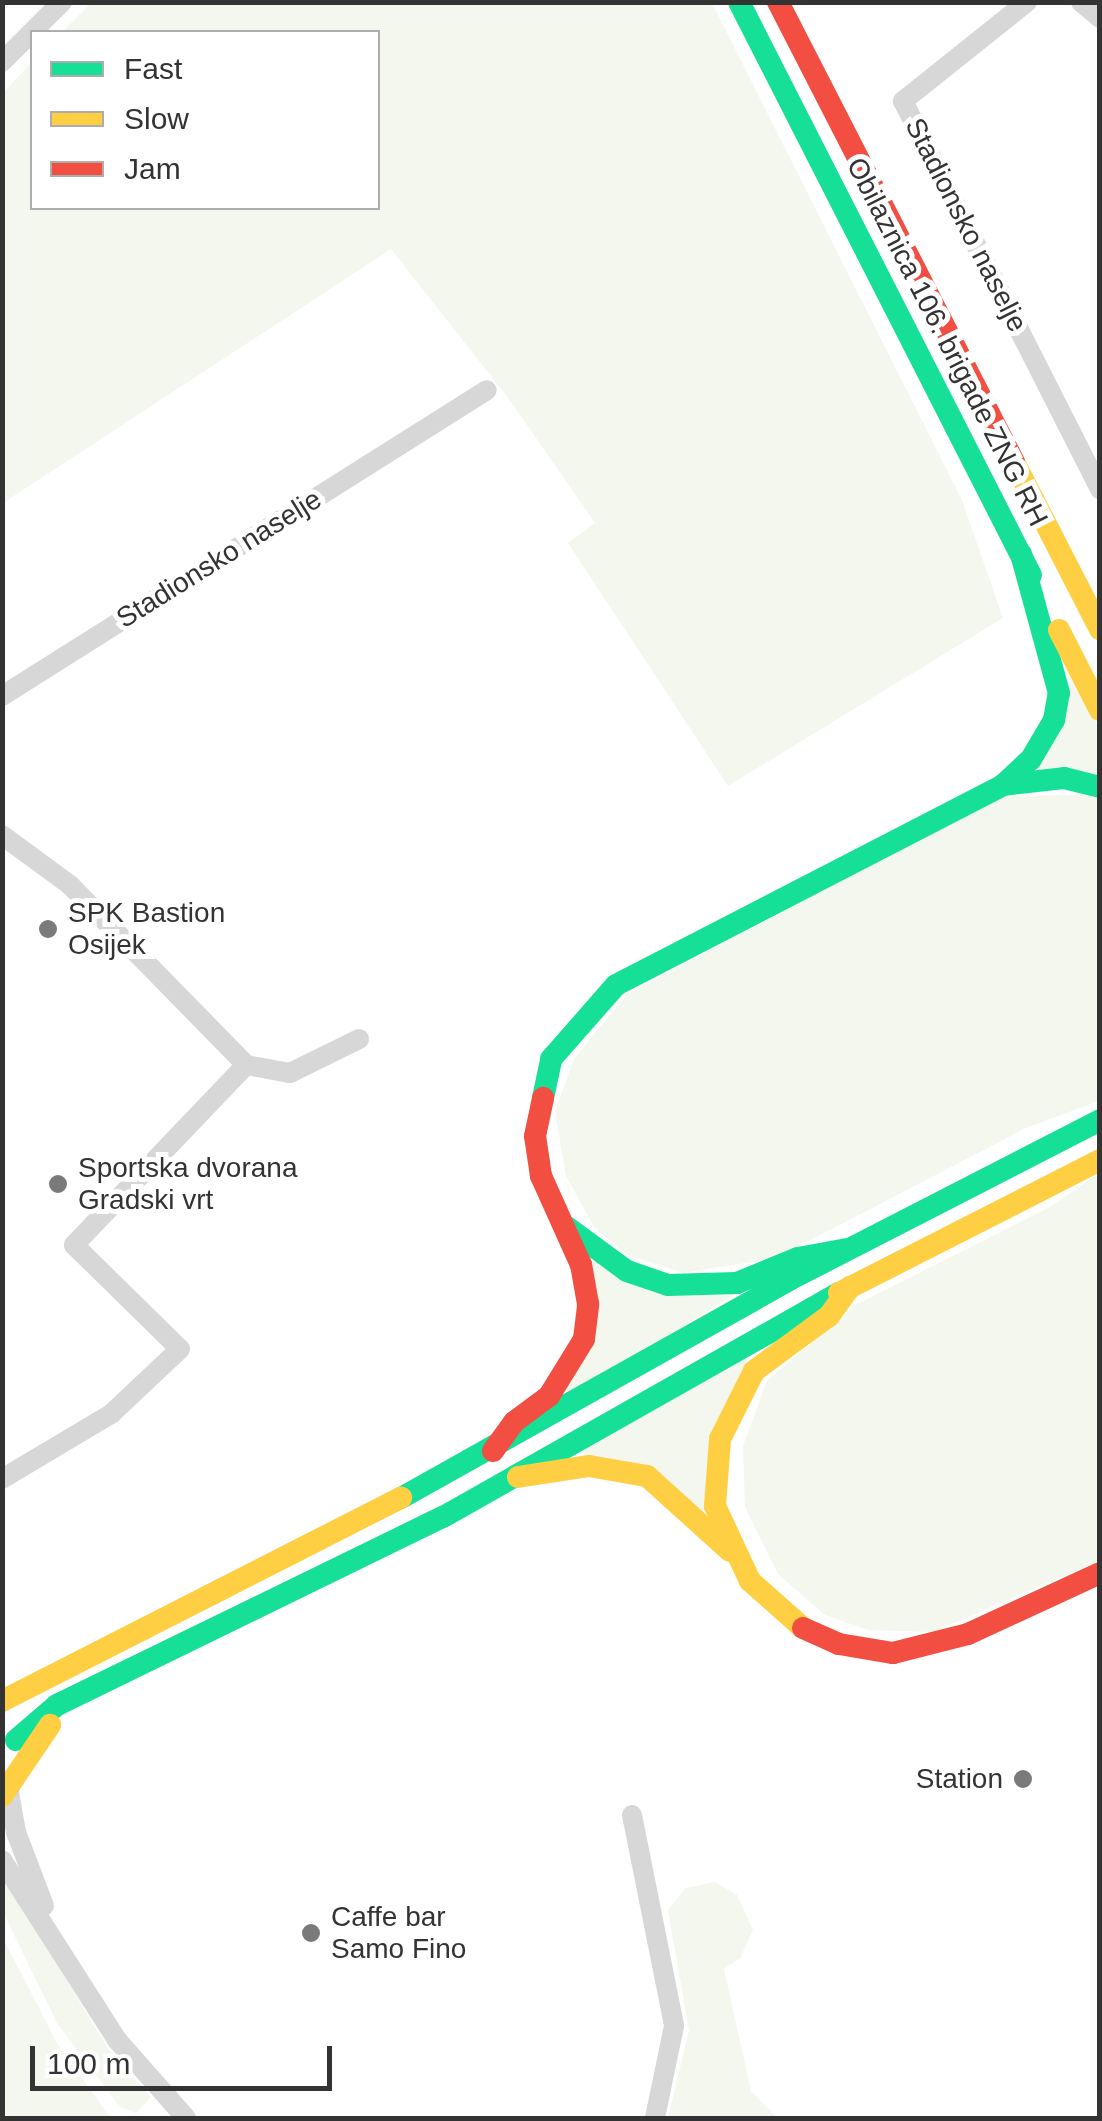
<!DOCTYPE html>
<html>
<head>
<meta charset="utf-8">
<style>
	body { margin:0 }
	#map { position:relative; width:1102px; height:2121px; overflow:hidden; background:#fff; font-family:Arial,sans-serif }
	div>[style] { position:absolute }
	.green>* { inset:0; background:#f3f7ee }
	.street>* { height:20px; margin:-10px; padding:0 10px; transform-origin:10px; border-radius:10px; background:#d7d7d7 }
	.fast>* { height:22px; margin:-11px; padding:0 11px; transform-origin:11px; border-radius:11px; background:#16e098 }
	.slow>* { height:22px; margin:-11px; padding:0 11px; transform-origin:11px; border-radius:11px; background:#ffcf43 }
	.jam>* { height:22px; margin:-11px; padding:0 11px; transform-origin:11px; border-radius:11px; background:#f24e42 }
	.dots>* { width:28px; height:28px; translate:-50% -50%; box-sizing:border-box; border:5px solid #fff; border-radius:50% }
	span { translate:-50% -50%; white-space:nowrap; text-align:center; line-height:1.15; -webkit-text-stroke:10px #fff; paint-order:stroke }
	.street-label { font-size:28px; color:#333 }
	.poi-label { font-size:28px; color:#333 }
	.left { translate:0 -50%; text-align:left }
	.right { translate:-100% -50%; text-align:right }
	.frame { position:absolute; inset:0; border:5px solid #333; pointer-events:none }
	.legend { position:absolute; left:30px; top:30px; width:350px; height:180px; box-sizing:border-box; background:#fff; border:2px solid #adadad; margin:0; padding:12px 18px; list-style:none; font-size:30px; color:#333 }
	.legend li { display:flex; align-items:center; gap:20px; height:50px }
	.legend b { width:50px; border:2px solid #adadad }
	.scale { position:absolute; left:30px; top:2046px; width:302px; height:45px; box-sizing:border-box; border:5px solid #333; border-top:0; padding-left:12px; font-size:30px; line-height:35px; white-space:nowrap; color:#333; -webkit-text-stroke:8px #fff; paint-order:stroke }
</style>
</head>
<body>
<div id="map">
	<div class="green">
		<i style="clip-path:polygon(91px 3px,712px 3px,962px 500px,1003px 618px,728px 786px,568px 543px,595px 523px,509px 399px,391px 249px,3px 503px,3px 93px,32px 62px,32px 208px,378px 208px,378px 32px,62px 32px)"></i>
		<i style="clip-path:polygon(1073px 676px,1099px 728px,1099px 776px,1037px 771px)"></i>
		<i style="clip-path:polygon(1099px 795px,1099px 1101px,1026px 1128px,776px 1258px,683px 1273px,625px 1254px,594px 1227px,566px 1176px,555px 1112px,574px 1059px,626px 995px,1001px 796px)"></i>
		<i style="clip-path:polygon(1099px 1173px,1099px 1561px,933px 1632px,868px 1630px,825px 1615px,778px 1574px,745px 1507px,743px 1446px,767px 1381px,857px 1304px,1050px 1207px)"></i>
		<i style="clip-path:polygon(582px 1258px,740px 1291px,565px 1399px)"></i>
		<i style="clip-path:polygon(748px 1354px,709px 1513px,579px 1452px)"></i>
		<i style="clip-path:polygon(2px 1874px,109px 2050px,151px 2097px,136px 2113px,120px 2107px,57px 2023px,3px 1912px)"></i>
		<i style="clip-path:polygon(715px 1882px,737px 1895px,753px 1930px,740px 1958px,724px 1969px,751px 2091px,777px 2118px,668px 2118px,689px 2030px,668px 1910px,686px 1888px)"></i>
		<i style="clip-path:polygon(3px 1938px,58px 2045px,111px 2118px,3px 2118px)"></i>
	</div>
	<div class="street">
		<i style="left:1027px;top:2px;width:159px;rotate:141.4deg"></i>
		<i style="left:903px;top:101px;width:436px;rotate:63.1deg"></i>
		<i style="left:1081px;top:2px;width:25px;rotate:40deg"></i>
		<i style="left:2px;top:62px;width:85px;rotate:-45deg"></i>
		<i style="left:2px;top:696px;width:573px;rotate:-32.25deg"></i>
		<i style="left:2px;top:835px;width:84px;rotate:36.3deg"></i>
		<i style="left:70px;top:885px;width:252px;rotate:45.6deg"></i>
		<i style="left:246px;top:1065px;width:249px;rotate:133.7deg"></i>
		<i style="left:74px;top:1245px;width:148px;rotate:44.5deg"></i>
		<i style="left:180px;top:1349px;width:95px;rotate:136.7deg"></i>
		<i style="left:111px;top:1414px;width:127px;rotate:149.2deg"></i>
		<i style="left:246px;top:1065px;width:45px;rotate:10.3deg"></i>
		<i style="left:290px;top:1073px;width:77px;rotate:-26.2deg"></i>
		<i style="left:7px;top:1781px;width:52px;rotate:80deg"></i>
		<i style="left:16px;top:1832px;width:79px;rotate:69.3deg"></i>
		<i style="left:632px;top:1815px;width:215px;rotate:78.7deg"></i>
		<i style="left:674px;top:2026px;width:94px;rotate:101.7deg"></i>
		<i style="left:2px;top:1860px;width:214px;rotate:57.4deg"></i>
		<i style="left:117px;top:2040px;width:104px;rotate:48.5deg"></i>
	</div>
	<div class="fast">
		<i style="left:739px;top:2px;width:643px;rotate:63deg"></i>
		<i style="left:1003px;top:785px;width:61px;rotate:-6.5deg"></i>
		<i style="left:1064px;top:778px;width:37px;rotate:14deg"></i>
		<i style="left:543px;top:1098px;width:40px;rotate:-78deg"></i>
		<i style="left:551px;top:1059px;width:98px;rotate:-48.7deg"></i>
		<i style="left:616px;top:985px;width:436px;rotate:-27.3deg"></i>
		<i style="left:1003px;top:785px;width:38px;rotate:-43deg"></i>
		<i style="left:1031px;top:759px;width:45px;rotate:-59.5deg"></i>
		<i style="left:1054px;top:720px;width:27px;rotate:-80deg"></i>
		<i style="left:1059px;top:693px;width:144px;rotate:-105.3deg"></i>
		<i style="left:567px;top:1227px;width:74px;rotate:36.3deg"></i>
		<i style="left:627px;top:1271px;width:43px;rotate:18.9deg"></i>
		<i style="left:668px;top:1285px;width:69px;rotate:-1.7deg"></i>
		<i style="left:737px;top:1283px;width:66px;rotate:-22.3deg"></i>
		<i style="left:798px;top:1258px;width:50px;rotate:-10.4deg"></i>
		<i style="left:401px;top:1498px;width:445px;rotate:-29.3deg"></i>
		<i style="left:789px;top:1280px;width:350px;rotate:-27.2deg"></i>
		<i style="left:16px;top:1740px;width:54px;rotate:-40.5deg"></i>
		<i style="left:57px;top:1705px;width:429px;rotate:-26deg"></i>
		<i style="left:443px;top:1517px;width:455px;rotate:-29.5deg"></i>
	</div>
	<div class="slow">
		<i style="left:1014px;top:462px;width:188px;rotate:62.8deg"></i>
		<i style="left:1059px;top:630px;width:90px;rotate:62.9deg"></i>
		<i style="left:839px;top:1293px;width:293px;rotate:-27deg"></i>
		<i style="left:518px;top:1477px;width:72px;rotate:-8.8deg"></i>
		<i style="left:589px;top:1466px;width:59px;rotate:9.8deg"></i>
		<i style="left:647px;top:1476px;width:112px;rotate:42.1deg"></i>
		<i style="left:803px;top:1628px;width:71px;rotate:-138.4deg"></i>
		<i style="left:750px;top:1581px;width:83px;rotate:-115deg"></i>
		<i style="left:715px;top:1506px;width:67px;rotate:-85.7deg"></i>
		<i style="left:720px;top:1439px;width:76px;rotate:-63.4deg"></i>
		<i style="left:754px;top:1371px;width:93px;rotate:-36.3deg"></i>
		<i style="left:829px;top:1316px;width:36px;rotate:-54deg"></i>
		<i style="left:2px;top:1701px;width:448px;rotate:-27deg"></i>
		<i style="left:2px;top:1796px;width:86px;rotate:-55.9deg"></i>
	</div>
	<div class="jam">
		<i style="left:778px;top:2px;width:517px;rotate:62.84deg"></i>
		<i style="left:493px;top:1451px;width:36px;rotate:-54deg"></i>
		<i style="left:514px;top:1422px;width:44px;rotate:-36.6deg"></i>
		<i style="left:549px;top:1396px;width:67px;rotate:-58.4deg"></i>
		<i style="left:584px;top:1339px;width:35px;rotate:-83deg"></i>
		<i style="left:588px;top:1304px;width:40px;rotate:-100deg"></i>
		<i style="left:581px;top:1265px;width:98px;rotate:-114.2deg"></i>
		<i style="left:541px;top:1176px;width:40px;rotate:-98.5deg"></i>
		<i style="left:535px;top:1136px;width:39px;rotate:-78deg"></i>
		<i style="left:803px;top:1628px;width:39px;rotate:24deg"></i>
		<i style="left:839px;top:1644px;width:55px;rotate:9.5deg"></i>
		<i style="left:893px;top:1653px;width:77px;rotate:-14.2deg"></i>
		<i style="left:968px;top:1634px;width:145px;rotate:-24.8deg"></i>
	</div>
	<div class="dots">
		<i style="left:48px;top:929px;background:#7a7a7a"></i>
		<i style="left:58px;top:1184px;background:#7a7a7a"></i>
		<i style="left:1023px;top:1779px;background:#7a7a7a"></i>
		<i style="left:311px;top:1933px;background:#7a7a7a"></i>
	</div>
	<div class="street-label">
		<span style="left:966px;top:225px;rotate:63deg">Stadionsko naselje</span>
		<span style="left:947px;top:342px;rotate:63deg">Obilaznica 106. brigade ZNG RH</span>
		<span style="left:219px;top:559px;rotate:-32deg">Stadionsko naselje</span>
	</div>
	<div class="poi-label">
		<span class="left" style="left:68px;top:929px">SPK Bastion<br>Osijek</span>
		<span class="left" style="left:78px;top:1184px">Sportska dvorana<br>Gradski vrt</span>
		<span class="right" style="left:1003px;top:1779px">Station</span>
		<span class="left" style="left:331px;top:1933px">Caffe bar<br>Samo Fino</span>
	</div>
	<div class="frame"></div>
	<ul class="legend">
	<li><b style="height:12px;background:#16e098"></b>Fast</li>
	<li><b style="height:12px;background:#ffcf43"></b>Slow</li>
	<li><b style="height:12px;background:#f24e42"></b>Jam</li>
	</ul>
	<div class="scale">100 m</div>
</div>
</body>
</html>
